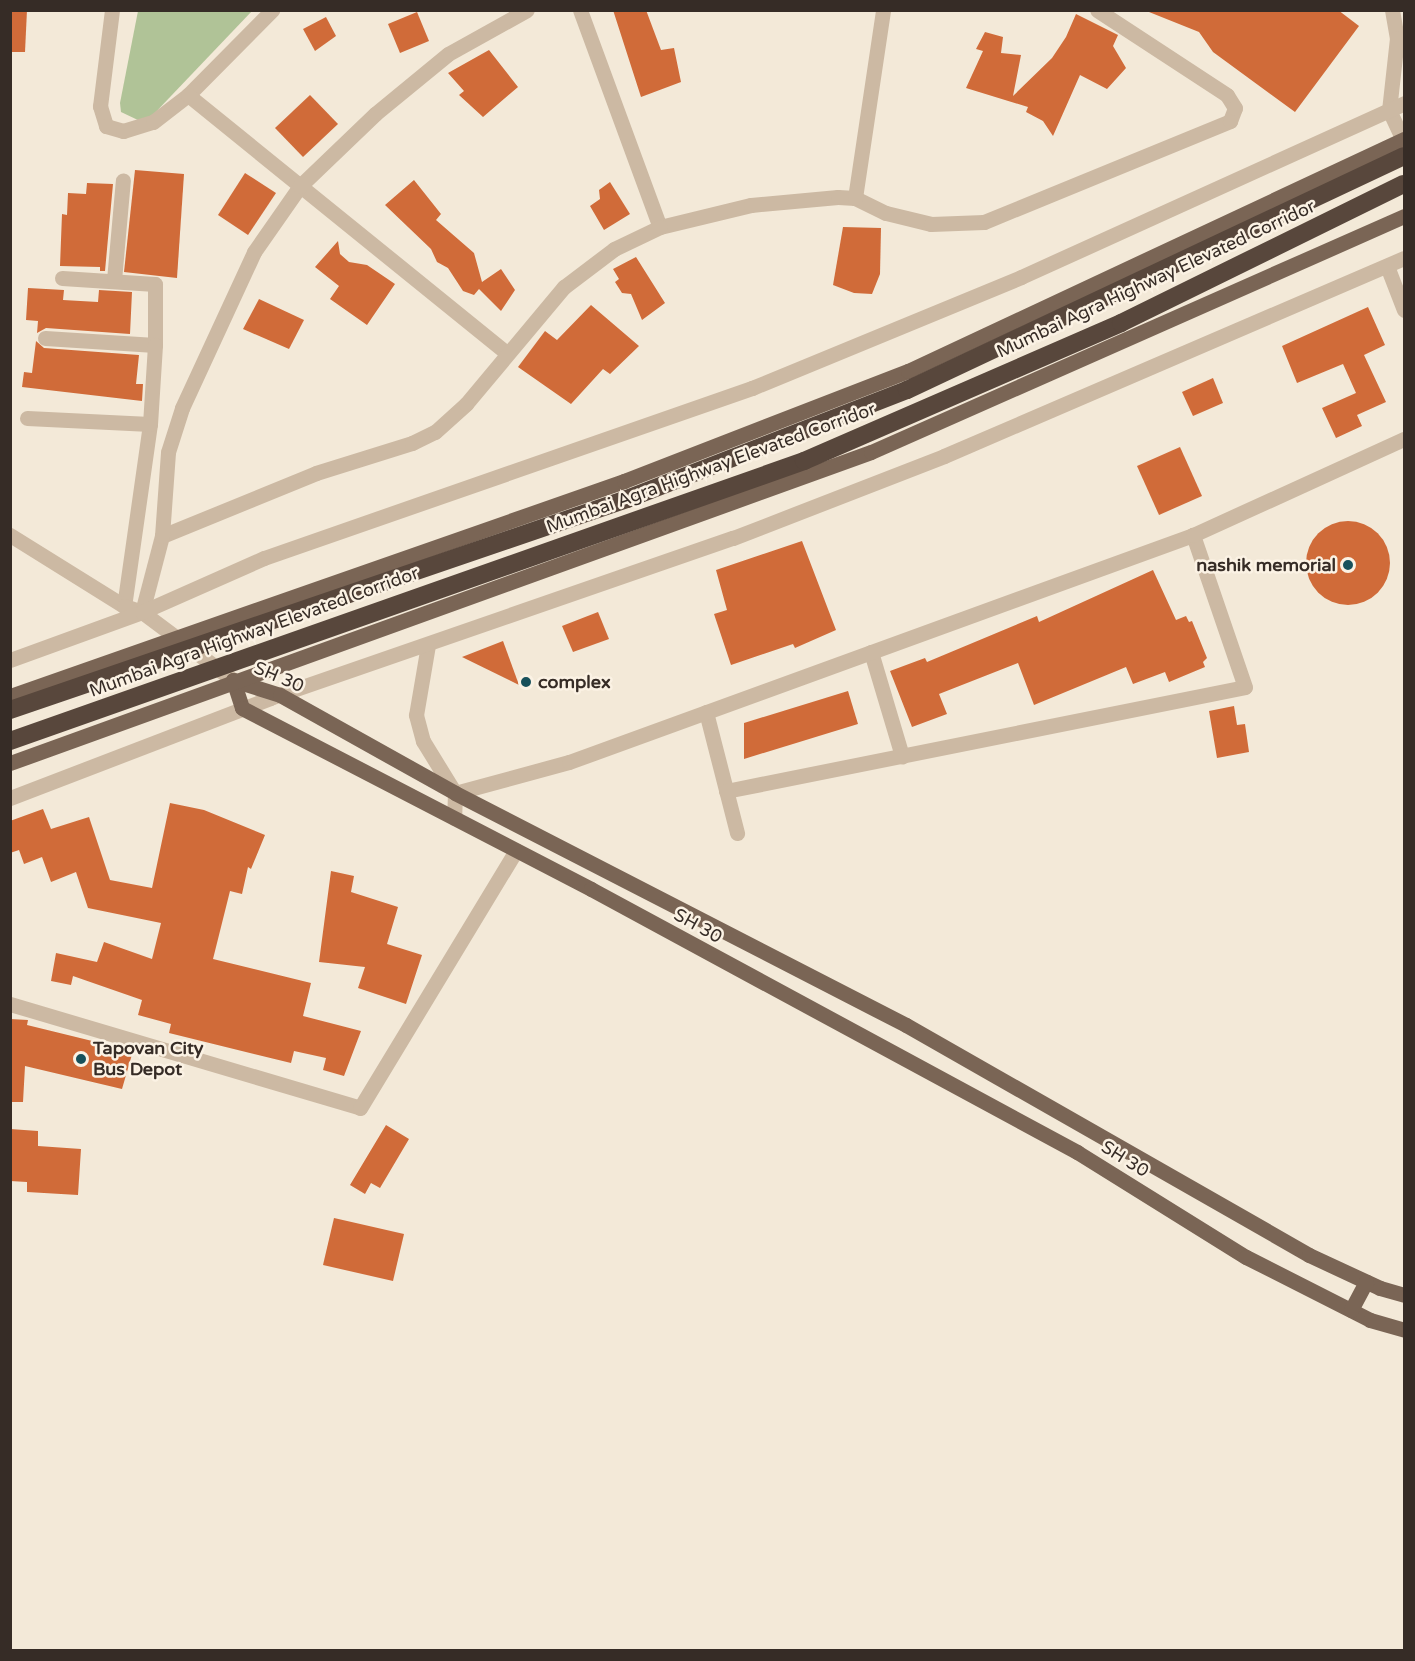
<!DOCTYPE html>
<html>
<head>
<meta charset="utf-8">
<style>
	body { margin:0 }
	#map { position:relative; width:1415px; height:1661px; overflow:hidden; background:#f3e9d8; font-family:"Varela Round",sans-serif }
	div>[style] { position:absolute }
	.green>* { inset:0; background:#b0c397 }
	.building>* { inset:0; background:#d06b39 }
	.round { border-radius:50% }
	.minor>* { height:15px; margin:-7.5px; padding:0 7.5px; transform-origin:7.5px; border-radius:7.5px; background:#ccb9a3 }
	.major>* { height:15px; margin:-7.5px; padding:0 7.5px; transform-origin:7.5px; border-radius:7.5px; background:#7a6555 }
	.highway-bridge>* { height:18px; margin:-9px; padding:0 9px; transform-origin:9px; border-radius:9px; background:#58473c }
	.dots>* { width:16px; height:16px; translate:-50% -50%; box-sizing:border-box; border:3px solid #fbf2e4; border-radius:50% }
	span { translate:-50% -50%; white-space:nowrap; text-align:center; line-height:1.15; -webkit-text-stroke:5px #fbf2e4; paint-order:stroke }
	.street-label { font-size:18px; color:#362c26 }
	.poi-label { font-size:18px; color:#362c26; font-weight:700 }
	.right { translate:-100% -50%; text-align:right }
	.left { translate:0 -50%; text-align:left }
	.frame { position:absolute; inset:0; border:12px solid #362c26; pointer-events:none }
</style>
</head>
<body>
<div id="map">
	<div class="green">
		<i style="clip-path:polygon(138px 11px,252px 11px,151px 117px,140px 121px,121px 112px,120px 103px)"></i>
	</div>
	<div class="building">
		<i style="clip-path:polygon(10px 10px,27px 10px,25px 52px,10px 52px)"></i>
		<i style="clip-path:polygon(613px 10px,646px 10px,661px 50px,674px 48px,681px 82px,641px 97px)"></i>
		<i style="clip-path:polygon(1144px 10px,1338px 10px,1359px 26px,1295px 112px,1213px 52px,1199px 32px)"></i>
		<i style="clip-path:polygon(417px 12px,429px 41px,400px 53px,388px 24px)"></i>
		<i style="clip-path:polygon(1076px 14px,1118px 35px,1113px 46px,1126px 68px,1107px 89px,1080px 75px,1053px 136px,1043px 121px,1026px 112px,1028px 107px,966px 88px,983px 51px,976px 49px,985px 32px,1003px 37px,1001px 53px,1021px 55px,1013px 96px,1052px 58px,1066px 37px)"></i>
		<i style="clip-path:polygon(326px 17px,336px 36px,315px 51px,303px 29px)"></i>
		<i style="clip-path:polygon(489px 50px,518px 87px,483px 117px,459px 95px,464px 91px,448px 73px)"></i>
		<i style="clip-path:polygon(310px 95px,338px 124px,303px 157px,275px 128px)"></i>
		<i style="clip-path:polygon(135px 170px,184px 174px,177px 278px,124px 272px)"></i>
		<i style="clip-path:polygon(245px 173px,276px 193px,248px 235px,218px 215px)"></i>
		<i style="clip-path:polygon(414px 180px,441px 214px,436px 220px,474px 253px,482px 282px,501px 269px,515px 290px,501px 311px,479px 289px,474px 295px,463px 291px,448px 268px,437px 262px,431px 249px,385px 205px)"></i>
		<i style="clip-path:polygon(610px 182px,630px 214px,604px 230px,590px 206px,600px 199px,599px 190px)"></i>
		<i style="clip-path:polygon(87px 183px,113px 184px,105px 271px,100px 271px,100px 267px,60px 266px,62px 214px,67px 215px,68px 193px,86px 194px)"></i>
		<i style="clip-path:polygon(843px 227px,881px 228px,880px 274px,872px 294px,854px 293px,833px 285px)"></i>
		<i style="clip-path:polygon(338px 241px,340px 254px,349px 262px,367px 265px,395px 284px,367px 325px,330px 299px,339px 286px,315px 267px)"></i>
		<i style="clip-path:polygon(636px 257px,665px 303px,642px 320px,631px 294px,622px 293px,615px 282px,619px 279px,613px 269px)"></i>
		<i style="clip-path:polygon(28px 288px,64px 290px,63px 300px,98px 302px,99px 290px,132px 292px,130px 334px,46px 328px,37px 333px,38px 321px,26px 320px)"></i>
		<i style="clip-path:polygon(259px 299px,304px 320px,289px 349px,243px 329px)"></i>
		<i style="clip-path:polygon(591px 305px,639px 346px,610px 374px,603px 369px,571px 404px,518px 367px,545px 331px,557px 340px)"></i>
		<i style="clip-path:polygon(1368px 307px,1385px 345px,1364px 355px,1386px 402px,1357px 415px,1362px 426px,1336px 438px,1322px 408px,1356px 393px,1343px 364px,1297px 383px,1282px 346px)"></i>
		<i style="clip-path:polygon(36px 341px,44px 348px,139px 355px,136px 384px,143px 384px,142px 401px,22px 387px,24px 372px,32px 373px)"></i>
		<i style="clip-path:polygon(1213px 378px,1223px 403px,1193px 416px,1182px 392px)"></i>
		<i style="clip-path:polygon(1180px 447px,1202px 496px,1159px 515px,1137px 466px)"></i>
		<i class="round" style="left:1306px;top:521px;width:84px;height:84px"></i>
		<i style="clip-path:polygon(802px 541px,836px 630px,795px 648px,793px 644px,731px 665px,714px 614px,727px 610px,716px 570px)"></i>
		<i style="clip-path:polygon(1153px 570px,1176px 620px,1186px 616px,1189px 622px,1192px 621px,1207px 658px,1203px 662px,1205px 667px,1169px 682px,1165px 672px,1133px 684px,1126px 667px,1034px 705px,1018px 663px,939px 694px,947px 714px,912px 727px,890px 671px,925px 658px,927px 662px,1037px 616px,1039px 622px)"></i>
		<i style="clip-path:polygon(598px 612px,609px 639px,573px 652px,562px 626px)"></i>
		<i style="clip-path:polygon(503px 641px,519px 685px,462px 657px)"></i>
		<i style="clip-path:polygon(848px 691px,858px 724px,744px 759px,744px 723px)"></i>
		<i style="clip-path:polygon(1234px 706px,1237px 725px,1245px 724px,1249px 752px,1217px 758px,1209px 711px)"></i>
		<i style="clip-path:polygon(170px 803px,204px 810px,265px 835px,251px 869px,248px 867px,242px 894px,230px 891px,213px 959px,311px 983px,303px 1016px,361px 1031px,344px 1076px,323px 1070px,326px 1058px,294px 1051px,291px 1063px,169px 1033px,171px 1024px,138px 1015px,142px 1000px,73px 976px,71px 985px,51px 981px,56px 953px,97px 962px,104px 942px,152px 959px,161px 923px,88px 908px,76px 872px,51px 882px,42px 857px,24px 864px,19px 850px,10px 853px,10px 821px,43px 809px,51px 829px,89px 817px,110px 880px,152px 888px)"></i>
		<i style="clip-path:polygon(331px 871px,354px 876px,351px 892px,398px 907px,387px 944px,422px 955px,406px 1004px,358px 988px,365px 967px,319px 962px)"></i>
		<i style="clip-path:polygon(10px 1019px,28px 1020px,27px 1025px,133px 1051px,122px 1089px,25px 1066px,23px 1102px,10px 1102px)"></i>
		<i style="clip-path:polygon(386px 1125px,409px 1139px,380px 1188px,371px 1183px,365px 1194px,350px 1185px)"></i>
		<i style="clip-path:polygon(10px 1129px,38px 1131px,38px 1146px,81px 1149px,78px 1195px,27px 1192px,27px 1182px,10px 1181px)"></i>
		<i style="clip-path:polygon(334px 1218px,404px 1234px,393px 1281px,323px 1265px)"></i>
	</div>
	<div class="minor">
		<i style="left:112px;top:10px;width:97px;rotate:97.1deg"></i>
		<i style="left:100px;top:106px;width:21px;rotate:73deg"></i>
		<i style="left:106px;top:126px;width:18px;rotate:16deg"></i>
		<i style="left:123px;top:131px;width:31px;rotate:-17deg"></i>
		<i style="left:153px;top:122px;width:44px;rotate:-37.6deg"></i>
		<i style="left:188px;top:95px;width:120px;rotate:-45.3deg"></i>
		<i style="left:580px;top:10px;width:231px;rotate:69.8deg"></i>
		<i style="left:660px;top:227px;width:94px;rotate:-13.6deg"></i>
		<i style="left:751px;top:205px;width:87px;rotate:-5.3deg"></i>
		<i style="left:838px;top:197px;width:17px;rotate:3deg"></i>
		<i style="left:855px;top:198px;width:34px;rotate:26deg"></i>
		<i style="left:886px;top:213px;width:46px;rotate:13.7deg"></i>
		<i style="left:931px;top:224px;width:53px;rotate:-2.2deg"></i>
		<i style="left:984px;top:222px;width:266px;rotate:-22.3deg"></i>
		<i style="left:1230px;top:121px;width:14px;rotate:-69deg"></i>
		<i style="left:1235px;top:108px;width:15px;rotate:-122deg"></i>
		<i style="left:1227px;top:95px;width:155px;rotate:-146.8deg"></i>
		<i style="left:1392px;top:10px;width:28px;rotate:80deg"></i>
		<i style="left:1397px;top:38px;width:72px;rotate:96.3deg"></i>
		<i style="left:1389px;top:110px;width:33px;rotate:65deg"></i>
		<i style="left:188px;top:95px;width:410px;rotate:39deg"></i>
		<i style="left:855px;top:198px;width:190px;rotate:-81.5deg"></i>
		<i style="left:1387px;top:266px;width:47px;rotate:68.9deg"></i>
		<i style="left:62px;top:278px;width:93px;rotate:3.7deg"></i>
		<i style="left:155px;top:284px;width:61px;rotate:90deg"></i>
		<i style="left:114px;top:280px;width:100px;rotate:-84.9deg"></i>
		<i style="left:45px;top:338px;width:110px;rotate:3.6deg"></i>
		<i style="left:155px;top:345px;width:79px;rotate:93.6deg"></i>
		<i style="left:150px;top:424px;width:184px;rotate:98.1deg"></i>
		<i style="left:27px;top:418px;width:123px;rotate:2.8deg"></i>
		<i style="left:10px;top:535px;width:134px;rotate:31.9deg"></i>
		<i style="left:124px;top:606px;width:19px;rotate:18deg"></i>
		<i style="left:142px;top:612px;width:114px;rotate:36.8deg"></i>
		<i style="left:162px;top:536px;width:166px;rotate:-22.2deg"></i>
		<i style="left:316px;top:473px;width:101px;rotate:-17.4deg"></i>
		<i style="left:412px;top:443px;width:25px;rotate:-26deg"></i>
		<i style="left:435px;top:432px;width:42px;rotate:-42.1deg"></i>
		<i style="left:466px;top:404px;width:153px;rotate:-50.1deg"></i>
		<i style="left:564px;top:287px;width:63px;rotate:-37.2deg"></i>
		<i style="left:614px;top:249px;width:51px;rotate:-25.6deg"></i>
		<i style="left:142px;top:612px;width:79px;rotate:-75.3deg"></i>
		<i style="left:162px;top:536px;width:84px;rotate:-85.9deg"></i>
		<i style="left:168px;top:452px;width:46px;rotate:-72.3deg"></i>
		<i style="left:182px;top:408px;width:172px;rotate:-65.2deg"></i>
		<i style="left:254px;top:252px;width:80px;rotate:-55.1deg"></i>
		<i style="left:300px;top:186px;width:104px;rotate:-43.8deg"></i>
		<i style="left:375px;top:114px;width:94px;rotate:-39.4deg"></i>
		<i style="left:448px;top:54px;width:90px;rotate:-29.1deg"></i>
		<i style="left:428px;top:645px;width:71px;rotate:99.7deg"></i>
		<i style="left:416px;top:715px;width:27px;rotate:75deg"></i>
		<i style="left:423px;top:741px;width:61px;rotate:58.4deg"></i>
		<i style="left:455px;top:793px;width:25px;rotate:92deg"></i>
		<i style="left:871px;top:652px;width:109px;rotate:73.4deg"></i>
		<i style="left:10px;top:660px;width:140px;rotate:-20deg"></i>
		<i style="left:142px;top:612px;width:133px;rotate:-23.9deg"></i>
		<i style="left:264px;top:558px;width:517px;rotate:-19.21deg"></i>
		<i style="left:752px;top:388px;width:291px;rotate:-22.4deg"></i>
		<i style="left:1021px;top:277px;width:421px;rotate:-24.4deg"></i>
		<i style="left:706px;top:712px;width:125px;rotate:75.6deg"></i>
		<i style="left:726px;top:791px;width:529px;rotate:-11.33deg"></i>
		<i style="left:1245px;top:687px;width:161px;rotate:-108.9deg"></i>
		<i style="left:455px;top:793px;width:118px;rotate:-15.2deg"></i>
		<i style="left:569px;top:762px;width:664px;rotate:-19.99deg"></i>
		<i style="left:1193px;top:535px;width:232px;rotate:-24.5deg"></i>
		<i style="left:10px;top:798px;width:279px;rotate:-21deg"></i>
		<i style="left:270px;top:698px;width:490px;rotate:-19.1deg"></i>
		<i style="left:733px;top:538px;width:226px;rotate:-21.2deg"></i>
		<i style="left:944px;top:456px;width:501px;rotate:-23.29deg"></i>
		<i style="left:10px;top:1004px;width:365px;rotate:16.5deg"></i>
		<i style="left:360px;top:1108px;width:301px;rotate:-58.8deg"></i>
	</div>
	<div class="major">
		<i style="left:233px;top:680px;width:29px;rotate:72deg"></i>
		<i style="left:242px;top:708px;width:393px;rotate:27.4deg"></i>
		<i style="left:591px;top:889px;width:553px;rotate:28.42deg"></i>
		<i style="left:1077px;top:1152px;width:199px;rotate:31.9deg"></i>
		<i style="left:1246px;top:1257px;width:139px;rotate:26.9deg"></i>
		<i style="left:1370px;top:1320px;width:35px;rotate:16deg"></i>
		<i style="left:233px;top:680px;width:49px;rotate:17.7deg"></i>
		<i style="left:280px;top:695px;width:201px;rotate:29.2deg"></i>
		<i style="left:455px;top:793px;width:507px;rotate:27.22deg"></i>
		<i style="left:906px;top:1025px;width:464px;rotate:29.7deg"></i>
		<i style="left:1309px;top:1255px;width:78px;rotate:24.9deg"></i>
		<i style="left:1380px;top:1288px;width:25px;rotate:16deg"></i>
		<i style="left:10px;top:696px;width:651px;rotate:-19.3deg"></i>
		<i style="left:624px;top:481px;width:305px;rotate:-21.2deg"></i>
		<i style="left:908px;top:371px;width:548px;rotate:-25.07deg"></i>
		<i style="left:10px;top:763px;width:915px;rotate:-19.86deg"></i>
		<i style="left:871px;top:452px;width:583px;rotate:-23.88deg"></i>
		<i style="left:1351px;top:1310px;width:32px;rotate:-62deg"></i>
	</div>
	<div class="highway-bridge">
		<i style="left:10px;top:710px;width:652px;rotate:-18.88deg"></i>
		<i style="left:627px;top:499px;width:300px;rotate:-21.3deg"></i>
		<i style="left:907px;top:390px;width:549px;rotate:-25.21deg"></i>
		<i style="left:10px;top:741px;width:842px;rotate:-19.42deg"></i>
		<i style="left:804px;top:461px;width:346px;rotate:-23.5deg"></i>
		<i style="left:1121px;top:323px;width:315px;rotate:-26.2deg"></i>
	</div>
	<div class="dots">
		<i style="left:1348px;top:565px;background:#18515b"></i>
		<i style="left:526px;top:682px;background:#18515b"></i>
		<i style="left:81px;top:1059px;background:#18515b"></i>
	</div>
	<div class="street-label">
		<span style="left:1156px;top:279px;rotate:-25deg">Mumbai Agra Highway Elevated Corridor</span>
		<span style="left:711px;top:468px;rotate:-20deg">Mumbai Agra Highway Elevated Corridor</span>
		<span style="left:254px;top:632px;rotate:-20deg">Mumbai Agra Highway Elevated Corridor</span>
		<span style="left:279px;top:677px;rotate:23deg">SH 30</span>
		<span style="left:698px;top:926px;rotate:29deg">SH 30</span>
		<span style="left:1125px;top:1159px;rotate:32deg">SH 30</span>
	</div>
	<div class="poi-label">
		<span class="right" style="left:1336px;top:565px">nashik memorial</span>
		<span class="left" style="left:538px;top:682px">complex</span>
		<span class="left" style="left:93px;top:1059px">Tapovan City<br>Bus Depot</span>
	</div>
	<div class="frame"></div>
</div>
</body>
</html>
